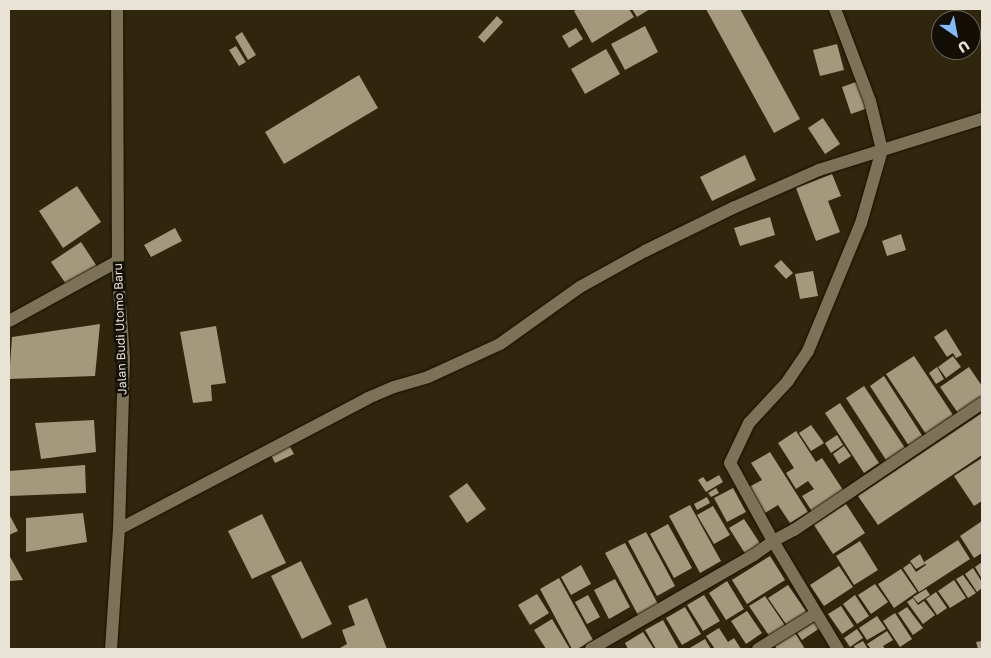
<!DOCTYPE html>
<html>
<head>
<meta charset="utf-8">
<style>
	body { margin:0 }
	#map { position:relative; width:991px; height:658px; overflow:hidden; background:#2f260d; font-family:"Golos Text",sans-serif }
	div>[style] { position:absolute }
	.building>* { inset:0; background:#a4997c }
	.roads { filter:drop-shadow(0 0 1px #170f00) drop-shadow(0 0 1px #170f00) }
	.minor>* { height:12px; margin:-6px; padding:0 6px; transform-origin:6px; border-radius:6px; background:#7c7257 }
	span { translate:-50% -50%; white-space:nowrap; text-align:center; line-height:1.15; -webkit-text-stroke:5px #130f06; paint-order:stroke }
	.street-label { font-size:12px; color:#e9e3d5 }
	.frame { position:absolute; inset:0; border:10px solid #e9e3d5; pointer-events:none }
	.north { position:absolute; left:931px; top:10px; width:50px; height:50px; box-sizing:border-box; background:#130f06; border:1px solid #696459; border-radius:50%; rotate:147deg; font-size:14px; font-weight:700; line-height:20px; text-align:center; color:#e9e3d5 }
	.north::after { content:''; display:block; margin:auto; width:18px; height:22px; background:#86bbfb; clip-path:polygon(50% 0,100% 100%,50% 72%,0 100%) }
</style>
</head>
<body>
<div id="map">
	<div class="building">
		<i style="clip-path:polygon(578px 9px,629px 9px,634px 17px,592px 43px,574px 11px)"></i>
		<i style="clip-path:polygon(632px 9px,650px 9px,637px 17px)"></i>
		<i style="clip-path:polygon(706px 9px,740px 9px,800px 119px,774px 133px)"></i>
		<i style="clip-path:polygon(497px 16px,503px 22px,484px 43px,478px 37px)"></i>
		<i style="clip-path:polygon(645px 26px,658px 52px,625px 70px,611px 44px)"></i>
		<i style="clip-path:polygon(576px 28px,583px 39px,569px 48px,562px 36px)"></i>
		<i style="clip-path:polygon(242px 32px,256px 55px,248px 60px,235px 37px)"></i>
		<i style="clip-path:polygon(837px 44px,844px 70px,820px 76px,813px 50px)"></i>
		<i style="clip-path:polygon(236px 46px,246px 62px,239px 66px,229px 50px)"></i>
		<i style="clip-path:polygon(606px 49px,620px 74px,585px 94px,571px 69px)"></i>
		<i style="clip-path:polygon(359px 75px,378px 108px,284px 164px,265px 132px)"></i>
		<i style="clip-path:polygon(859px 81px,868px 108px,851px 114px,842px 87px)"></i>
		<i style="clip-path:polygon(823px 118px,840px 144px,825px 154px,808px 128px)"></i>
		<i style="clip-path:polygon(745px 155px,756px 180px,712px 201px,700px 177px)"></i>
		<i style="clip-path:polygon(832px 174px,841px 196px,828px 201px,840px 232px,816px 241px,796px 188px)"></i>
		<i style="clip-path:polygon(77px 186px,101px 222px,63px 248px,39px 211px)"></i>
		<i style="clip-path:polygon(770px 217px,775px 235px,740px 246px,734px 228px)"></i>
		<i style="clip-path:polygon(175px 228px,182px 241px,151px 257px,144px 245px)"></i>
		<i style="clip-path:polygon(901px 234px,906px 250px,887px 256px,882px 241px)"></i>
		<i style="clip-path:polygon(81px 242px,98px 268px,68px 287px,51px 262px)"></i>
		<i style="clip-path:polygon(781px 260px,793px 273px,786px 279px,774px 266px)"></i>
		<i style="clip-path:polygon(813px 271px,818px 296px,800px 299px,795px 274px)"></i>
		<i style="clip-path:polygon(100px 324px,95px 376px,9px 379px,12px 337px)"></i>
		<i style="clip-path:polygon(216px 326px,226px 383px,211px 385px,212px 401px,193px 403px,180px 332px)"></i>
		<i style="clip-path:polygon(946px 329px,962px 355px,956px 358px,953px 353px,947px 357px,934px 337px)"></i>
		<i style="clip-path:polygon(914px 356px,953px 415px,926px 434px,886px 374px)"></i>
		<i style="clip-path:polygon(953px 356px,961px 367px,946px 378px,938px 367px)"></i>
		<i style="clip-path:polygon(937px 367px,944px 379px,936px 384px,929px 373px)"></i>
		<i style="clip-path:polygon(969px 367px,982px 386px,982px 397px,958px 413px,940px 387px)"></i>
		<i style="clip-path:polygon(884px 376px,923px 437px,909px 446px,870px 386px)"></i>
		<i style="clip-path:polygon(864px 386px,905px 448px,886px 460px,846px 398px)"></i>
		<i style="clip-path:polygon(840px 403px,879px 463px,864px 473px,825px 413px)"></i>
		<i style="clip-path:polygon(982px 413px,982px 455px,878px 525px,858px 496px)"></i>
		<i style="clip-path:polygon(94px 420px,96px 452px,41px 459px,35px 423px)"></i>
		<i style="clip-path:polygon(811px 425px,824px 443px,811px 451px,799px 433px)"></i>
		<i style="clip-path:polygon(796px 431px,816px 462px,822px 458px,845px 493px,813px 513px,802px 496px,814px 489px,808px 481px,796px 489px,786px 473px,794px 468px,778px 443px)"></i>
		<i style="clip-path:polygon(837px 435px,843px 445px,831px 453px,825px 443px)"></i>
		<i style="clip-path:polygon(288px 443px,294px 454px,275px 463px,270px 453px)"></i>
		<i style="clip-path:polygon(844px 446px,851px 456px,839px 464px,833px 454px)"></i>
		<i style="clip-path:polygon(770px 452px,808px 512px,790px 523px,778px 505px,765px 513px,749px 487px,762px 480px,751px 463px)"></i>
		<i style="clip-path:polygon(982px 458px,982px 501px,974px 506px,954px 476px)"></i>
		<i style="clip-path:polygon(85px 465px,86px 493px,9px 496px,9px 471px)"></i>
		<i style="clip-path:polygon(719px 475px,723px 482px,706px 492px,698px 480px,703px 477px,707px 482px)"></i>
		<i style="clip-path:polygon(467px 483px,486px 509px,467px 523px,449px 496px)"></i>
		<i style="clip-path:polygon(716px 488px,719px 493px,711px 497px,708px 493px)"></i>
		<i style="clip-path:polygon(733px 488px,746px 512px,727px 522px,714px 498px)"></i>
		<i style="clip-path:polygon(707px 497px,710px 503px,697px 510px,694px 504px)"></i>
		<i style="clip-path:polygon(846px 504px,865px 533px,833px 554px,814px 525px)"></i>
		<i style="clip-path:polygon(690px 505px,721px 561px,700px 573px,669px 516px)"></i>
		<i style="clip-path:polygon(713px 506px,730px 535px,714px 544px,697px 515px)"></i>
		<i style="clip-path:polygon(83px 513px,87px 542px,26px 552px,26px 518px)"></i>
		<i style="clip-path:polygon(9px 514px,18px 531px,9px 535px)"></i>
		<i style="clip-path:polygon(262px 514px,286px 563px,252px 579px,228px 531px)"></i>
		<i style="clip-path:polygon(744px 519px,761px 545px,746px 555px,729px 528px)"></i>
		<i style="clip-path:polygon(982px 521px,982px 553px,974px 558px,960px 536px)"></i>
		<i style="clip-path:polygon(668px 524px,692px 568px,674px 578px,650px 534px)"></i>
		<i style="clip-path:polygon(646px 532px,675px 586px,657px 596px,628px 541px)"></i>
		<i style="clip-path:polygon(958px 540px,970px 559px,919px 592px,903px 568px,910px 563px,916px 572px,926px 565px,924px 562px)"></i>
		<i style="clip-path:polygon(860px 541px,878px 570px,854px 585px,836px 556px)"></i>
		<i style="clip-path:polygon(625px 543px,659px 606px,639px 617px,605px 553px)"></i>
		<i style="clip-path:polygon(920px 554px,925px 564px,916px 569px,910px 561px)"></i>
		<i style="clip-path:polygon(9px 555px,23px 580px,9px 581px)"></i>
		<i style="clip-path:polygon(770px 556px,785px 580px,747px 604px,732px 580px)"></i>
		<i style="clip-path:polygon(301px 561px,332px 624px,302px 639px,271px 576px)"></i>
		<i style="clip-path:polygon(982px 562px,982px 579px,975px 567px)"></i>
		<i style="clip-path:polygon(581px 565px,591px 584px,571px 595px,561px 577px)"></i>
		<i style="clip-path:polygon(839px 566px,853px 587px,824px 606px,810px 585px)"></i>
		<i style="clip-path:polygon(973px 568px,982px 582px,982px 588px,977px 592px,965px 574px)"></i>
		<i style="clip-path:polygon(901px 569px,917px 592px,894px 608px,878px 584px)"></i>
		<i style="clip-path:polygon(963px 575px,976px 593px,968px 598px,956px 579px)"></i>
		<i style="clip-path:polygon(559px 578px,593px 640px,577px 649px,572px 649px,540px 589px)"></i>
		<i style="clip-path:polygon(615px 579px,630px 607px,609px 619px,594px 590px)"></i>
		<i style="clip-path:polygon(954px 580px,966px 598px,950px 608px,938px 591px)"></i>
		<i style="clip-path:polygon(727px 581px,744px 609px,726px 620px,709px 593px)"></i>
		<i style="clip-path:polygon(875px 584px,888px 602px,871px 614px,858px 595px)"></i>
		<i style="clip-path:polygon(788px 585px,808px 614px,788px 627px,768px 598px)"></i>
		<i style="clip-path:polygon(926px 589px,930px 595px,918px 603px,913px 597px)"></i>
		<i style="clip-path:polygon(936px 592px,947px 608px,937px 615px,926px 599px)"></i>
		<i style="clip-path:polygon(537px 594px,549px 613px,530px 625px,518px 605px)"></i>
		<i style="clip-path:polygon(588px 595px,600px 617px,587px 624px,575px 602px)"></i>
		<i style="clip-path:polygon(704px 595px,720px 621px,703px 631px,687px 605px)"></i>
		<i style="clip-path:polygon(855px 595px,869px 616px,857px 624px,843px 604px)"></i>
		<i style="clip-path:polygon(765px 596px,786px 627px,770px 637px,749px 606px)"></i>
		<i style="clip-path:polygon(367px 598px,387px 649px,338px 649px,347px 644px,342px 630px,355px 625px,348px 606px)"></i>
		<i style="clip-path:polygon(913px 598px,918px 605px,924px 601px,935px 615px,923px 624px,907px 602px)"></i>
		<i style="clip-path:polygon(841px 606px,854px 626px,842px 634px,828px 614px)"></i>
		<i style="clip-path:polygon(685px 607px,701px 634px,682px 645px,666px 618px)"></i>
		<i style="clip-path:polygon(907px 607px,923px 628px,913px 635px,898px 613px)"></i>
		<i style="clip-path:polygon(747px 611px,762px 633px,746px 644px,731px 621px)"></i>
		<i style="clip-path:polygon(895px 613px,912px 639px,900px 647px,883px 621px)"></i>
		<i style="clip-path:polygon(877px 616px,886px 629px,867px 640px,859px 628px)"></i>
		<i style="clip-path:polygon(552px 619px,570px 649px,546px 649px,534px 630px)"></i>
		<i style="clip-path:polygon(663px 620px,679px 649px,656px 649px,645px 630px)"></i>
		<i style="clip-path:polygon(815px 621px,820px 628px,802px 640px,797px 633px)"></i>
		<i style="clip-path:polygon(719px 628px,728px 642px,734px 638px,741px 649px,715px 649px,706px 636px)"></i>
		<i style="clip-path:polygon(857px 629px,863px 638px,850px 647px,844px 638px)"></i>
		<i style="clip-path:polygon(887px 631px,893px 640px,883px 646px,885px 649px,871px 649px,867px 644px)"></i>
		<i style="clip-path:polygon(643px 632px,654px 649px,628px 649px,625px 643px)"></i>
		<i style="clip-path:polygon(795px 633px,805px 649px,777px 649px,775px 646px)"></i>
		<i style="clip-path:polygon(705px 639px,711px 649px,688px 649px)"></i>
		<i style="clip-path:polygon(863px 641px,868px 649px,855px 649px,854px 646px)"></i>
		<i style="clip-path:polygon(982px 641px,982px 649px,978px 649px,976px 642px)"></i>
	</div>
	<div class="roads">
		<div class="minor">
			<i style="left:835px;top:9px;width:98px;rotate:69.2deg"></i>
			<i style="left:870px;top:101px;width:50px;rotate:76.2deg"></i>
			<i style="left:882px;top:150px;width:76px;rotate:106deg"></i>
			<i style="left:861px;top:223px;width:139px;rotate:112.5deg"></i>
			<i style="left:808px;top:351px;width:36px;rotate:124deg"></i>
			<i style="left:788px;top:381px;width:57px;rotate:132.9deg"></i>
			<i style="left:749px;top:423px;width:44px;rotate:115.4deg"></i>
			<i style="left:730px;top:463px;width:89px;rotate:61.1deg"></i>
			<i style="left:773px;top:541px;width:24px;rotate:-28deg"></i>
			<i style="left:794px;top:530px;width:227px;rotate:-34deg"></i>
			<i style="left:9px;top:321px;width:124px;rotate:-28.8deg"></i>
			<i style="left:119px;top:529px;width:281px;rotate:-27.7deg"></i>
			<i style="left:368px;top:398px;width:28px;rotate:-23deg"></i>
			<i style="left:394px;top:387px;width:35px;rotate:-16deg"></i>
			<i style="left:428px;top:377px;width:79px;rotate:-24.6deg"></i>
			<i style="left:500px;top:344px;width:98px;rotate:-35.5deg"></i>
			<i style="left:580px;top:287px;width:74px;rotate:-29deg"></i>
			<i style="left:645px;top:251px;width:100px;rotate:-26.1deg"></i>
			<i style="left:735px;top:207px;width:92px;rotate:-23.8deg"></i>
			<i style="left:819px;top:170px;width:171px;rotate:-17.4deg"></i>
			<i style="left:111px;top:649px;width:120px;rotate:-86.2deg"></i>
			<i style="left:119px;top:529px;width:172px;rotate:-88.3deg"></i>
			<i style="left:124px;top:357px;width:82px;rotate:-94.2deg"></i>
			<i style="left:118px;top:275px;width:266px;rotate:-90.2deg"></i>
			<i style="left:591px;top:649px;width:188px;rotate:-30deg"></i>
			<i style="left:754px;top:555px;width:24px;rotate:-36deg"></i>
			<i style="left:773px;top:541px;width:126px;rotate:59deg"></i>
			<i style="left:758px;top:649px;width:67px;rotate:-31.6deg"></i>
		</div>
	</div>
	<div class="street-label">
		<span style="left:120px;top:329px;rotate:-92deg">Jalan Budi Utomo Baru</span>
	</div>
	<div class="frame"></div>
	<div class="north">U</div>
</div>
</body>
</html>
